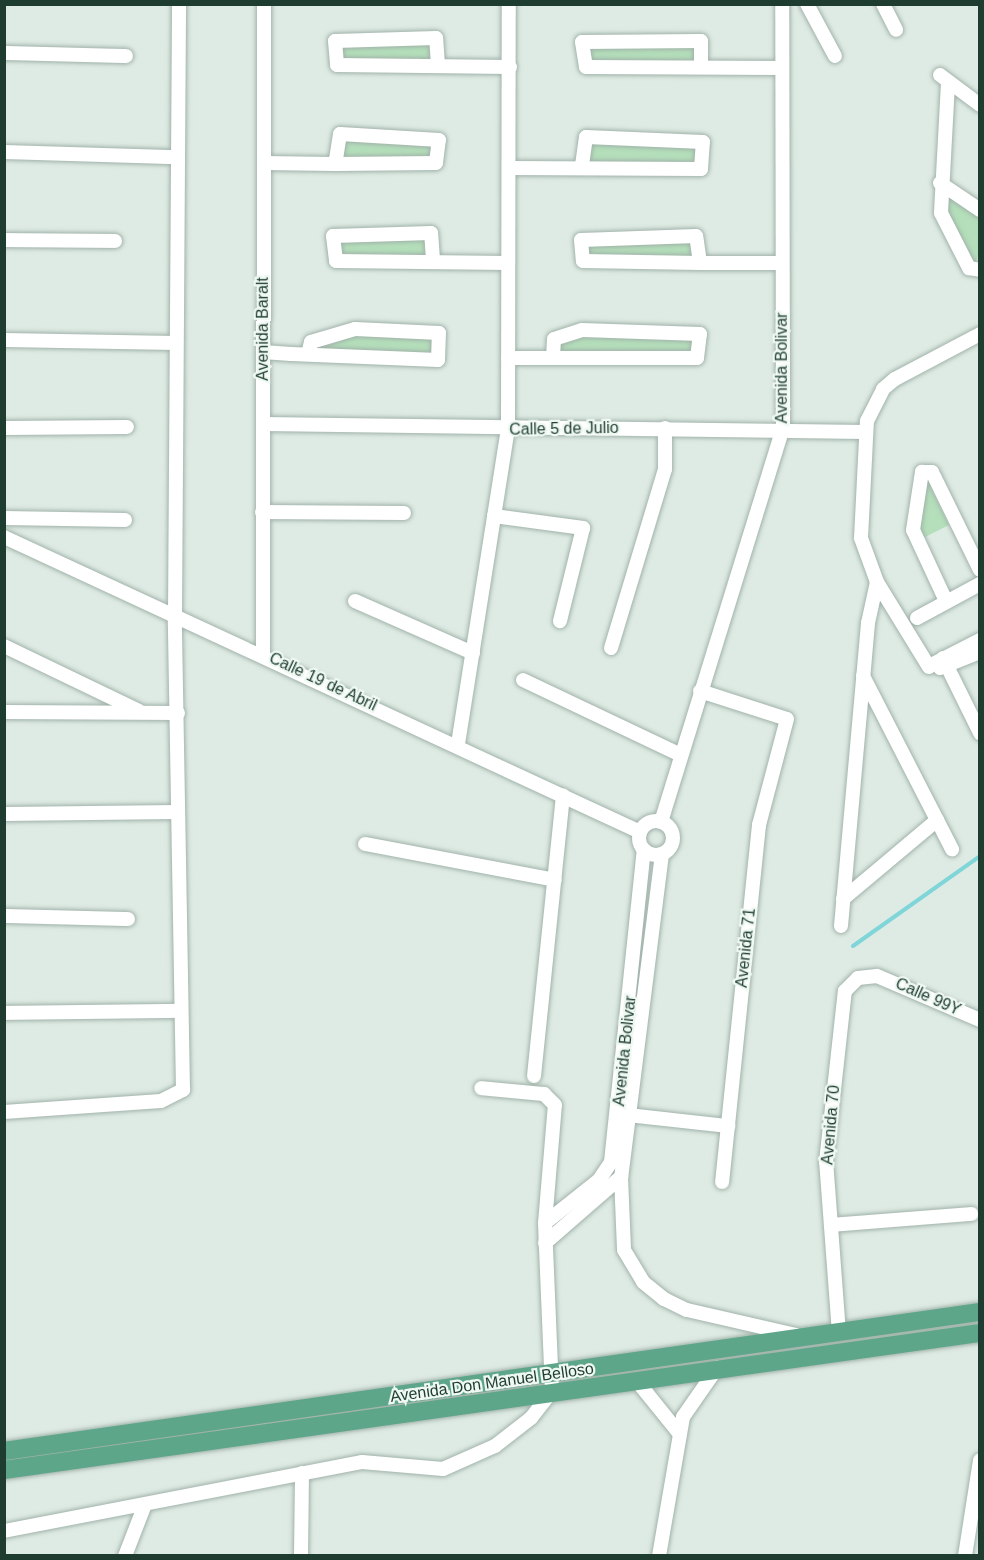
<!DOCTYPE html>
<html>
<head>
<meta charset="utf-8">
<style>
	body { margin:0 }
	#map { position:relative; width:984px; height:1560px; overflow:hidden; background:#deebe4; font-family:Helvetica,sans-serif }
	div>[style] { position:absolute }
	.green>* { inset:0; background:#b4dfba }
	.stream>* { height:4px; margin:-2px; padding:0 2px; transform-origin:2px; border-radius:2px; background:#7fd5d7 }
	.roads { filter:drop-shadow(0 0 2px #a1b3aa) drop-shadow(0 0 2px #a1b3aa) }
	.street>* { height:14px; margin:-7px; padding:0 7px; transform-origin:7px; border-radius:7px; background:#fff }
	.street>.ring { margin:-7px; padding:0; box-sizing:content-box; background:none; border:14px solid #fff; border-radius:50% }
	.primary>* { height:18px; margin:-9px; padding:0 9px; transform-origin:9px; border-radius:9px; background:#5ea68a }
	span { translate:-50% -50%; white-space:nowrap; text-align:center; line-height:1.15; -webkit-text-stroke:4.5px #eff8f2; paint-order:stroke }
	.street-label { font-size:16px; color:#1e3d30 }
	.frame { position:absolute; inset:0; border:6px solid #1e3d30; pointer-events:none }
</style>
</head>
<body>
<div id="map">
	<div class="green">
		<i style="clip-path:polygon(340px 42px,435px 42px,433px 60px,341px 58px)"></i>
		<i style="clip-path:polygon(589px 45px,697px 46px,695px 64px,588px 61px)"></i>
		<i style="clip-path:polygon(340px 140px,434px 142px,434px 159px,339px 159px)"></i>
		<i style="clip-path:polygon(588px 143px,696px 146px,695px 163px,588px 162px)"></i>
		<i style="clip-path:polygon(947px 194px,979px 214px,979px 254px,974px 266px,947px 212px)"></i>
		<i style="clip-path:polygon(339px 238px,428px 238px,429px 257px,339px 256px)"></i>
		<i style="clip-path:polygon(694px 241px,694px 258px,586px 256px,585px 242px)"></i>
		<i style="clip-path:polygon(578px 333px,694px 335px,692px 354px,559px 352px,559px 340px)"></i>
		<i style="clip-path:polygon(352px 336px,434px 336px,434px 355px,316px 350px)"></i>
		<i style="clip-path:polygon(929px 484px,949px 525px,921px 539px,915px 520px,924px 487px)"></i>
	</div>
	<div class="stream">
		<i style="left:853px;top:946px;width:156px;rotate:-35.3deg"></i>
	</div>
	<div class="roads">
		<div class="street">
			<i style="left:807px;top:4px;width:59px;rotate:61.7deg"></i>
			<i style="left:883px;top:4px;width:29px;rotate:63deg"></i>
			<i style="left:4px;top:53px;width:122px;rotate:1.4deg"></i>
			<i style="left:438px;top:65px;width:27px;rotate:-94deg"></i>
			<i style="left:436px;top:38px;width:101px;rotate:178.3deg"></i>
			<i style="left:335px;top:41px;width:24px;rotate:85deg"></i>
			<i style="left:337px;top:65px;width:173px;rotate:0.7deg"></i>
			<i style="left:701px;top:67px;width:26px;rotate:-90deg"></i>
			<i style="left:701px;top:41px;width:119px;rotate:179.5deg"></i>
			<i style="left:582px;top:42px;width:25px;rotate:81deg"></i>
			<i style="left:586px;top:67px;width:195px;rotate:0.3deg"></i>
			<i style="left:940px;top:75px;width:50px;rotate:36.9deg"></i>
			<i style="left:948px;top:83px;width:130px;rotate:93.1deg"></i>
			<i style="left:941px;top:213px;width:62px;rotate:63deg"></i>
			<i style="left:969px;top:268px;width:11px;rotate:10deg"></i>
			<i style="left:4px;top:152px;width:173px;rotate:1.7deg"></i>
			<i style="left:264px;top:163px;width:71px;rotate:0.8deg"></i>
			<i style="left:335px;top:164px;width:101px;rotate:-0.6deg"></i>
			<i style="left:436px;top:163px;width:23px;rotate:-83deg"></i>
			<i style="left:439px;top:140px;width:99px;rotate:-176.5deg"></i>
			<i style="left:340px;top:134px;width:30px;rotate:99deg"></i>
			<i style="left:509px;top:168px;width:192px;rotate:0.3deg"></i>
			<i style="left:701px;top:169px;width:27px;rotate:-86deg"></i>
			<i style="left:703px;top:142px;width:117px;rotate:-177.6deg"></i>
			<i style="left:586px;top:137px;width:30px;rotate:98deg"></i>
			<i style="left:940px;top:183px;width:48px;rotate:34deg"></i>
			<i style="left:4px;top:240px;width:111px;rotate:0.5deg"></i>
			<i style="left:433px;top:260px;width:27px;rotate:-94deg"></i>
			<i style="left:431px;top:233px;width:98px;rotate:178.2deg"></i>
			<i style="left:333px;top:236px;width:25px;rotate:83deg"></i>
			<i style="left:336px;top:261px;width:172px;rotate:0.7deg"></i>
			<i style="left:700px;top:263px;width:27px;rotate:-98deg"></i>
			<i style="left:696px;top:236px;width:115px;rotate:178deg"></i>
			<i style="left:581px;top:240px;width:21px;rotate:85deg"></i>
			<i style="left:583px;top:261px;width:117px;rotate:1deg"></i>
			<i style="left:700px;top:263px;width:82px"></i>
			<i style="left:4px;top:340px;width:172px;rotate:1deg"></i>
			<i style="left:263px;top:352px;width:28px;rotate:4deg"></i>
			<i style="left:291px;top:354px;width:147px;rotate:2.3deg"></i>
			<i style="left:438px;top:360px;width:27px;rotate:-88deg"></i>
			<i style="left:439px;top:333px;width:84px;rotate:-177.3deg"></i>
			<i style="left:355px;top:329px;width:46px;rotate:163.5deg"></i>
			<i style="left:311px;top:342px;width:12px;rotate:104deg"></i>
			<i style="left:508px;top:358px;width:189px"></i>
			<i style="left:697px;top:358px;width:24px;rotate:-83deg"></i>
			<i style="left:700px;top:334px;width:118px;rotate:-178.1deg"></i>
			<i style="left:582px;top:330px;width:29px;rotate:162deg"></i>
			<i style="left:554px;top:339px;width:18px;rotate:93deg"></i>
			<i style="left:263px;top:424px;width:603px;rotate:0.76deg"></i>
			<i style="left:4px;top:428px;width:123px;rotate:-0.5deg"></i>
			<i style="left:262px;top:512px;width:142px;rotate:0.4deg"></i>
			<i style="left:494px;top:516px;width:90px;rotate:7.7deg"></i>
			<i style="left:583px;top:528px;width:96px;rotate:103.9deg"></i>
			<i style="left:4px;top:518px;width:121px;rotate:0.9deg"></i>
			<i style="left:4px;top:537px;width:701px;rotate:24.88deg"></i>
			<i style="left:355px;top:601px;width:129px;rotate:23.8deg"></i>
			<i style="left:946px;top:601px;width:78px;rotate:-114.9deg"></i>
			<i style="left:913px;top:530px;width:59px;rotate:-81.2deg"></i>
			<i style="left:922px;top:472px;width:10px"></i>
			<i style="left:932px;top:472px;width:109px;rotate:63.9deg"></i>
			<i style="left:917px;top:618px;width:72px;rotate:-28.4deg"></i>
			<i style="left:4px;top:646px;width:150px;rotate:25.7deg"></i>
			<i style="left:611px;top:648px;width:187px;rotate:-73.2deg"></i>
			<i style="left:665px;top:469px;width:41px;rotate:-90deg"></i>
			<i style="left:263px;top:654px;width:650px;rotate:-89.91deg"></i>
			<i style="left:943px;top:658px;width:84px;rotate:63.7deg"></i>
			<i style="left:935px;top:663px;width:51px;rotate:-27.1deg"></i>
			<i style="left:929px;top:667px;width:100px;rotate:-121.5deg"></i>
			<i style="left:877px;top:582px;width:47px;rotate:-110deg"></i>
			<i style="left:861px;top:538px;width:117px;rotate:-87.1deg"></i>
			<i style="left:867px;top:421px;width:36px;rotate:-63deg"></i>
			<i style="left:883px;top:389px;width:16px;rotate:-40deg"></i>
			<i style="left:895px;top:379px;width:96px;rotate:-27.9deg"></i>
			<i style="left:940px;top:668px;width:43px;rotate:-21.8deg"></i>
			<i style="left:863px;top:676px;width:195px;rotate:62.8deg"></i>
			<i style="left:523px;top:680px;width:175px;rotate:25.4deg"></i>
			<i style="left:700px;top:691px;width:91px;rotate:17.8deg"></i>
			<i style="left:787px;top:719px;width:110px;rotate:104.8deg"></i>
			<i style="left:759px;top:825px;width:359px;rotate:95.9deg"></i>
			<i style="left:4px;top:712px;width:174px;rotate:0.3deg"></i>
			<i style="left:458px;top:744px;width:318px;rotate:-81deg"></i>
			<i style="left:508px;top:430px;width:426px;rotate:-89.9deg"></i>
			<i style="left:4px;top:814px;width:173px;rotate:-0.7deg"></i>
			<i class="ring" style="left:639px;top:821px;width:20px;height:20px"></i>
			<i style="left:661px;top:822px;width:412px;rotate:-72.8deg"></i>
			<i style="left:783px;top:429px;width:425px;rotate:-90.1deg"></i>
			<i style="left:365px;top:844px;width:193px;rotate:10.7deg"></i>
			<i style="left:662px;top:854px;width:326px;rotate:97.2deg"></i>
			<i style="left:621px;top:1177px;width:73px;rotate:87.6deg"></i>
			<i style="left:624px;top:1250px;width:37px;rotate:59deg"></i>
			<i style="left:643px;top:1282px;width:27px;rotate:39deg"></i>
			<i style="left:664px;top:1299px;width:25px;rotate:26deg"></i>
			<i style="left:687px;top:1310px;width:112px;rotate:12.9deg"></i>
			<i style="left:843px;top:899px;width:123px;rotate:-40deg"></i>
			<i style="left:4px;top:916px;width:124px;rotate:1.4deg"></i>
			<i style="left:841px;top:926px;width:304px;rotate:-84.9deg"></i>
			<i style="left:868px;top:623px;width:42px;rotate:-77.6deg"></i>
			<i style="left:4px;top:1013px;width:176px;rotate:-0.7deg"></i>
			<i style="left:534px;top:1076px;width:282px;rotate:-84.1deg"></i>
			<i style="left:4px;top:1112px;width:157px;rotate:-4deg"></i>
			<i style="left:161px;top:1101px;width:25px;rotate:-27deg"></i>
			<i style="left:183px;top:1090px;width:475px;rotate:-91deg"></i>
			<i style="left:175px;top:615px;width:611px;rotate:-89.62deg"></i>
			<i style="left:628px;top:1115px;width:101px;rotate:6.3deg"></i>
			<i style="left:545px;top:1223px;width:69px;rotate:-38.5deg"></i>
			<i style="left:599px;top:1180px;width:22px;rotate:-56deg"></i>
			<i style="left:611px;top:1162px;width:314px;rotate:-84deg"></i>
			<i style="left:831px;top:1225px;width:141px;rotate:-4.5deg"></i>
			<i style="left:545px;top:1243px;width:101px;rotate:-41deg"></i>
			<i style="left:839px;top:1333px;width:171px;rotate:-94.3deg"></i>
			<i style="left:826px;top:1162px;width:172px;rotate:-83.7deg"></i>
			<i style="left:845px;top:991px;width:18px;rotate:-45deg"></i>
			<i style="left:858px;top:978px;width:19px;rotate:-6deg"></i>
			<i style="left:877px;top:976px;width:112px;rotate:23.1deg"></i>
			<i style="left:637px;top:1381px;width:67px;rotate:51.1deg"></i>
			<i style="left:4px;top:1531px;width:365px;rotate:-10.9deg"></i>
			<i style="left:362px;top:1462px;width:81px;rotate:4.9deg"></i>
			<i style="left:443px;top:1469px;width:57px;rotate:-23.9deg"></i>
			<i style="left:495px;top:1446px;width:46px;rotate:-37.9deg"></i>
			<i style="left:531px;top:1418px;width:34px;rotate:-52deg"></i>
			<i style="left:552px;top:1391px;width:168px;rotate:-92.4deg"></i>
			<i style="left:545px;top:1223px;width:118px;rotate:-85.2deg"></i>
			<i style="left:555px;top:1105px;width:16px;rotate:-135deg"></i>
			<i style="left:544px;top:1094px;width:63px;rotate:-174.6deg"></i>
			<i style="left:125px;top:1556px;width:53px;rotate:-68.8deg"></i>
			<i style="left:301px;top:1556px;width:83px;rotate:-89.3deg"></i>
			<i style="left:659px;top:1556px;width:141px;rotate:-80.2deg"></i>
			<i style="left:683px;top:1417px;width:60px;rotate:-55.2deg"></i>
			<i style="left:965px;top:1556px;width:97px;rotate:-81.1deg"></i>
		</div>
		<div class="primary">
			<i style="left:4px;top:1451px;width:986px;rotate:-8.11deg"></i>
			<i style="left:4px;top:1470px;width:986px;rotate:-7.99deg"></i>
		</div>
	</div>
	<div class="street-label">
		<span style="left:263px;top:329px;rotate:-90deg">Avenida Baralt</span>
		<span style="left:782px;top:368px;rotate:-90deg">Avenida Bolivar</span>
		<span style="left:564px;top:429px;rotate:-1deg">Calle 5 de Julio</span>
		<span style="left:323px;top:682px;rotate:25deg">Calle 19 de Abril</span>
		<span style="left:746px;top:948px;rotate:-84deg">Avenida 71</span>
		<span style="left:928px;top:997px;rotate:24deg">Calle 99Y</span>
		<span style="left:625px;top:1051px;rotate:-84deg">Avenida Bolivar</span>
		<span style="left:831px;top:1125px;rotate:-85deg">Avenida 70</span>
		<span style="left:492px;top:1383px;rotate:-8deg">Avenida Don Manuel Belloso</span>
	</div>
	<div class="frame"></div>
</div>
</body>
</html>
